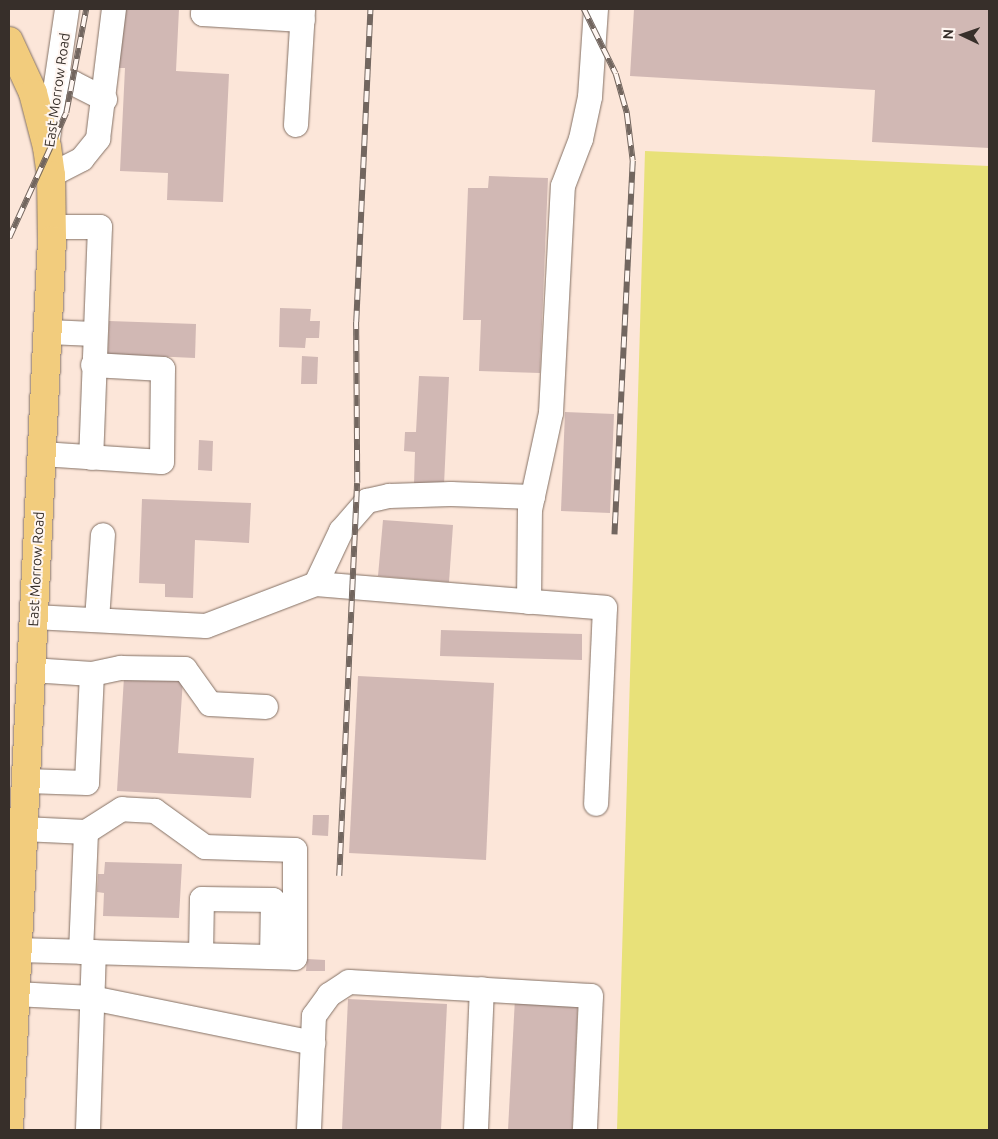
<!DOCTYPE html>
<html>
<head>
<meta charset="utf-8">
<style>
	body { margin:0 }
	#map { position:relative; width:998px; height:1139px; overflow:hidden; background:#fce6d9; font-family:Ubuntu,sans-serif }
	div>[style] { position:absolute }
	.green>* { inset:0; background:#e8e179 }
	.building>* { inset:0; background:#d1b8b4 }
	.roads { filter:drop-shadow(0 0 1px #847165) drop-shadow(0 0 1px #847165) }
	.minor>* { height:24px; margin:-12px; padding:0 12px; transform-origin:12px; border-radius:12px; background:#fff }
	.major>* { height:28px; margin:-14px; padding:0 14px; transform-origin:14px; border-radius:14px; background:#f2cc7d }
	.rail>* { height:5.5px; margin-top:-2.75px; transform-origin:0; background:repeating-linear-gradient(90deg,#fff6f1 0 11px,#72665f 0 22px); box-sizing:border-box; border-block:1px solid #72665f }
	span { translate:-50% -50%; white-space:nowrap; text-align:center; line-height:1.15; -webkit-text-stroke:4px #fff6f1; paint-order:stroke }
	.street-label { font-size:14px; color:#372f2a }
	.frame { position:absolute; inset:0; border:10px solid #372f2a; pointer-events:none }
	.north { position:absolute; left:938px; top:10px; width:50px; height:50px; -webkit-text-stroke:4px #fff6f1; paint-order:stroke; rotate:273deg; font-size:14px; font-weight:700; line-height:20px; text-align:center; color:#372f2a }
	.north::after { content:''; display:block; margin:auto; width:18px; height:22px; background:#372f2a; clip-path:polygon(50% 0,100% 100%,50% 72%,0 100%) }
</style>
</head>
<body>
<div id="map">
	<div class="green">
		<i style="clip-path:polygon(645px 151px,989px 166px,989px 1130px,617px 1130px)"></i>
	</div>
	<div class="building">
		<i style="clip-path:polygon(120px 9px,179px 9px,176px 71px,229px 74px,223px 202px,167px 200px,168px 173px,120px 171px,125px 68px,117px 68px)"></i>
		<i style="clip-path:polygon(634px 9px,989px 9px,989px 148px,872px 142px,875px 90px,630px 76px)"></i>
		<i style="clip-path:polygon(489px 176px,548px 178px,540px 373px,479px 371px,481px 320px,463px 320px,468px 188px,488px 188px)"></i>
		<i style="clip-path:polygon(280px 308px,311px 309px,310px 321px,320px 321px,319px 338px,306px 338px,305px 348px,279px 347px)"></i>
		<i style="clip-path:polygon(109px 321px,196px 324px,195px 358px,108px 354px)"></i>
		<i style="clip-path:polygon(302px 356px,318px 357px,317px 384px,301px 384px)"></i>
		<i style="clip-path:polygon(419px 376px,449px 377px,444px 485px,414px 484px,415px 452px,404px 451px,405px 432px,416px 432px)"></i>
		<i style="clip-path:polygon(565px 412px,614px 414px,610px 513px,561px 511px)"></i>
		<i style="clip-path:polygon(199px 440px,213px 441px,212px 471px,198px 470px)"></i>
		<i style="clip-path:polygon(142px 499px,251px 503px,249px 543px,195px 540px,193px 598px,165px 597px,165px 584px,139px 583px)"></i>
		<i style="clip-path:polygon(383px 520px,453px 525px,449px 582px,378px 576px)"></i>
		<i style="clip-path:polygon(441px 630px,582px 634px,582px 660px,440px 656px)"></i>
		<i style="clip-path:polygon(358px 676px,494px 683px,486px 860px,349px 853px)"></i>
		<i style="clip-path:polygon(124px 677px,183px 680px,178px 753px,254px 758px,251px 798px,117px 791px)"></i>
		<i style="clip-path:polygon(313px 815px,329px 815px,328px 836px,312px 835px)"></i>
		<i style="clip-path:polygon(105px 862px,182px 864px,179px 918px,103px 916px,104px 893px,97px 892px,98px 874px,104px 874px)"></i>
		<i style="clip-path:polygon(307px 959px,325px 960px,325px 971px,306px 971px)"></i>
		<i style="clip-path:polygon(515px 998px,578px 1001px,572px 1130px,508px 1130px)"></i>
		<i style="clip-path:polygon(348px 999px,447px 1004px,441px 1130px,342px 1130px)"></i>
	</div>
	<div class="roads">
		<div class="minor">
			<i style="left:204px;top:9px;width:5px;rotate:101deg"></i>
			<i style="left:203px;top:14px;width:100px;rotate:3.4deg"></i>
			<i style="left:57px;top:81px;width:16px;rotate:7deg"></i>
			<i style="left:73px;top:83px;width:36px;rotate:27deg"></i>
			<i style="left:296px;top:125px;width:116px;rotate:-86.5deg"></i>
			<i style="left:47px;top:145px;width:137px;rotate:-81.6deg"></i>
			<i style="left:51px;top:175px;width:35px;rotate:-27deg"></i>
			<i style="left:82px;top:159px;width:26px;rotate:-51deg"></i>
			<i style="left:98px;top:139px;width:131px;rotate:-83deg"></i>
			<i style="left:52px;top:227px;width:48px"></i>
			<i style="left:100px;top:227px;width:231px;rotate:92.2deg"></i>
			<i style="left:48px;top:332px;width:46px;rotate:2.5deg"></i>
			<i style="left:42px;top:454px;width:120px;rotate:3.8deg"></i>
			<i style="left:162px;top:462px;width:93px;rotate:-89.4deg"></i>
			<i style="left:163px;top:369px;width:70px;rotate:-176.7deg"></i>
			<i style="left:316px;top:584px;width:59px;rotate:-64.7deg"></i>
			<i style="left:341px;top:531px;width:40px;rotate:-49deg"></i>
			<i style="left:367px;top:501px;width:23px;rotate:-13deg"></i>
			<i style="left:389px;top:496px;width:62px;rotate:-1.8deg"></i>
			<i style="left:451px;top:494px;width:82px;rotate:2.1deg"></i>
			<i style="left:529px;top:602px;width:92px;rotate:-89.4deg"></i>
			<i style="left:530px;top:510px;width:99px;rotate:-77.8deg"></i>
			<i style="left:551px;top:413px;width:227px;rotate:-87deg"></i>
			<i style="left:563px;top:186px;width:50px;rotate:-69deg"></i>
			<i style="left:581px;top:139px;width:43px;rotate:-77.9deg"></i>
			<i style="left:590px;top:97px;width:88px;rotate:-86.1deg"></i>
			<i style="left:34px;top:617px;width:172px;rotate:3deg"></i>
			<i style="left:206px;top:626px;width:118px;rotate:-20.9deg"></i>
			<i style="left:316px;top:584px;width:290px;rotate:4.7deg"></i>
			<i style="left:605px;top:608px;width:196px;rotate:92.6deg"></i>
			<i style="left:97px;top:620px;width:85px;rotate:-86deg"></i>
			<i style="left:92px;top:674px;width:30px;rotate:-12deg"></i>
			<i style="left:121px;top:668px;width:64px;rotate:0.9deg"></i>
			<i style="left:185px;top:669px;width:43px;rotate:54.5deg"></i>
			<i style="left:210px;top:704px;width:56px;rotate:3.1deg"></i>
			<i style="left:26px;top:781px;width:61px;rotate:1.9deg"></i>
			<i style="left:87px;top:783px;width:109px;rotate:-87.4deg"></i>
			<i style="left:92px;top:674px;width:61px;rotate:-176.2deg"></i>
			<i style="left:17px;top:950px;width:278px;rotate:1.6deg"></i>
			<i style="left:295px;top:958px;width:108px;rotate:-90deg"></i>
			<i style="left:295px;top:850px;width:90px;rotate:-178.1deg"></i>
			<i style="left:205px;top:847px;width:62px;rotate:-144.2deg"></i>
			<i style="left:155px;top:811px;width:33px;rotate:-177deg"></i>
			<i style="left:122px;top:809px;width:43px;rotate:147.4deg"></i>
			<i style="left:86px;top:832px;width:63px;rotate:-177.3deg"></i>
			<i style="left:81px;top:952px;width:120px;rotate:-87.6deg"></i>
			<i style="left:201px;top:955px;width:56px;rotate:-89deg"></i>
			<i style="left:202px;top:899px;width:71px;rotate:0.8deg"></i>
			<i style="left:273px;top:900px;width:57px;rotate:91deg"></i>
			<i style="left:15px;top:994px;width:77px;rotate:3deg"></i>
			<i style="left:92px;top:998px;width:226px;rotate:11.5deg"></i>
			<i style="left:88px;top:1130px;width:178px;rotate:-88.1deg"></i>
			<i style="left:309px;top:1130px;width:114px;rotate:-87.5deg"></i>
			<i style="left:314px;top:1016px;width:26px;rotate:-54deg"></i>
			<i style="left:329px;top:995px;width:24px;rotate:-33deg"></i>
			<i style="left:349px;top:982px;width:242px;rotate:3.3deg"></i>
			<i style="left:591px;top:996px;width:134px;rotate:92.6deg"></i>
			<i style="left:476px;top:1130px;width:141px;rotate:-87.6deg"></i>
		</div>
		<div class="major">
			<i style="left:9px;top:41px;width:57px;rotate:65.2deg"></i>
			<i style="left:33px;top:93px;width:56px;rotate:75.5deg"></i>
			<i style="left:47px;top:147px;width:28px;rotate:82deg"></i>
			<i style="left:51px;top:175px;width:65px;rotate:89.1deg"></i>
			<i style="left:52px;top:240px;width:891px;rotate:92.77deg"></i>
		</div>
	</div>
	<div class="rail">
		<i style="left:584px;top:9px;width:72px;rotate:63.8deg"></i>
		<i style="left:616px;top:74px;width:41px;rotate:74.2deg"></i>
		<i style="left:627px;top:113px;width:48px;rotate:82.9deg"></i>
		<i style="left:633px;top:161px;width:374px;rotate:92.8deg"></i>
		<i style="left:9px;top:238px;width:137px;rotate:-65.5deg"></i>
		<i style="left:66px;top:113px;width:106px;rotate:-79.1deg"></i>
		<i style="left:339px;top:876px;width:393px;rotate:-87.4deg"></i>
		<i style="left:357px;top:483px;width:161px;rotate:-90.4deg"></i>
		<i style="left:356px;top:322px;width:313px;rotate:-87.4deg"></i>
	</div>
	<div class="street-label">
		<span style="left:57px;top:90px;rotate:-82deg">East Morrow Road</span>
		<span style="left:36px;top:569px;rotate:-87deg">East Morrow Road</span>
	</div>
	<div class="frame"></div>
	<div class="north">N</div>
</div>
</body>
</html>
